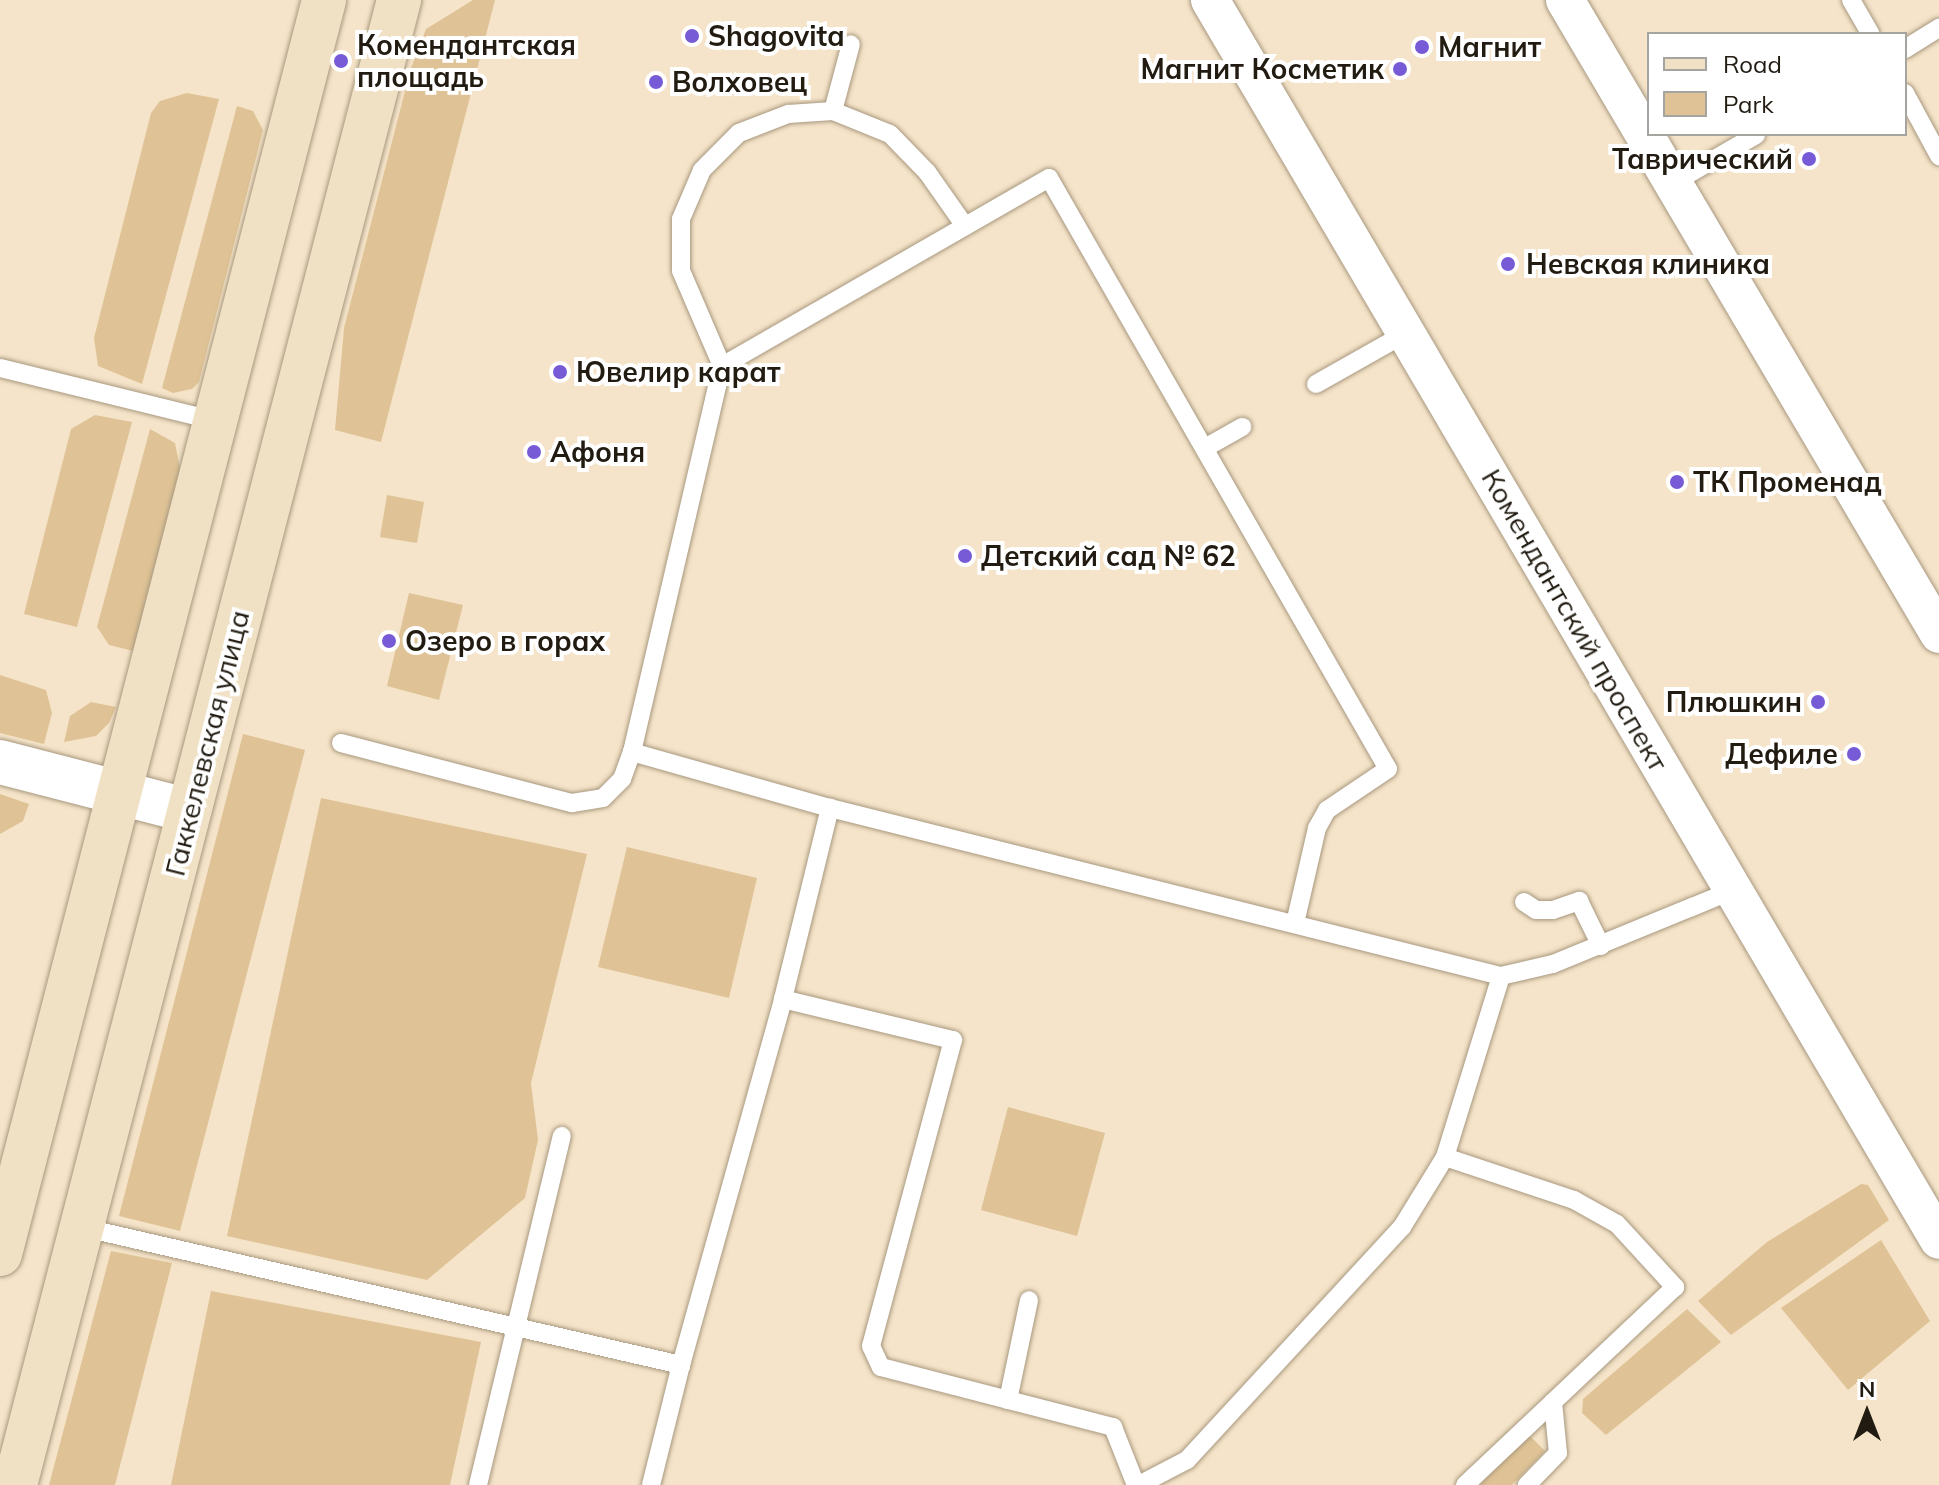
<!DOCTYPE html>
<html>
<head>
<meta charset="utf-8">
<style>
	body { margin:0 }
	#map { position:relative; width:1939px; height:1485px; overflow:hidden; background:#f5e4c9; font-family:Mulish,sans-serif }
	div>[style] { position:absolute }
	.green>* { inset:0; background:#dfc396 }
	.roads { filter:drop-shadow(0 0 2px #a8987f) drop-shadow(0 0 2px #a8987f) }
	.service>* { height:18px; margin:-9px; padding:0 9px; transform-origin:9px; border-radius:9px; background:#fff }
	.minor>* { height:38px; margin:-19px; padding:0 19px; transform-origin:19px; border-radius:19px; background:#fff }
	.tertiary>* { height:44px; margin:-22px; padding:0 22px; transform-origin:22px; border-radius:22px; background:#fff }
	.secondary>* { height:44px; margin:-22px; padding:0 22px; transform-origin:22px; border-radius:22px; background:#f0e1c5 }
	.dots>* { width:22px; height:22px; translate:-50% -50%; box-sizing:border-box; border:4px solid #fff; border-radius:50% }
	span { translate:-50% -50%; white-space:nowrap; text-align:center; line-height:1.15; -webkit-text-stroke:8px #fff; paint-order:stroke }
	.poi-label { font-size:28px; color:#211b11; font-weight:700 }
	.left { translate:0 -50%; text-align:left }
	.right { translate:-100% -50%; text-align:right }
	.street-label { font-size:28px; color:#211b11 }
	.legend { position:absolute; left:1647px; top:32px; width:260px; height:104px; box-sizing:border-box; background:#fff; border:2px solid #a6a4a0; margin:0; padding:10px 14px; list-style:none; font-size:24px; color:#211b11 }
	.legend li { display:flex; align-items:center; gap:16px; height:40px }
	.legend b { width:40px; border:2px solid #a6a4a0 }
	.north { position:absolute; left:1827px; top:1373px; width:80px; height:80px; -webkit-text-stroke:6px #fff; paint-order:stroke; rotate:0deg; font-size:22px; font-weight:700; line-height:32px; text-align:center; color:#211b11 }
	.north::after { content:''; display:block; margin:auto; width:28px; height:36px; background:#211b11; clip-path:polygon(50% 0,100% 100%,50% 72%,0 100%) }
</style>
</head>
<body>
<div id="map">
	<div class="green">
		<i style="clip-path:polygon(473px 0,495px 0,381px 442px,335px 430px,344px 328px,411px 68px,426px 29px)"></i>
		<i style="clip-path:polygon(187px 93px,219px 99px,142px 384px,98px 366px,94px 338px,151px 113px,160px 101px)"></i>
		<i style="clip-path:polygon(237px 106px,253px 111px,263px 130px,199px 382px,192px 389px,173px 393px,162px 388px)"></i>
		<i style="clip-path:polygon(95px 415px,132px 422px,77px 627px,24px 614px,71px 429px)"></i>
		<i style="clip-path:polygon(150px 429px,175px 443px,180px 468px,133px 651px,109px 645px,97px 627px)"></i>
		<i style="clip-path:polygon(387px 495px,424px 502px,417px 543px,380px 537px)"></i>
		<i style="clip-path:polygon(409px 593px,463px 605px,439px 700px,387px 686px)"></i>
		<i style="clip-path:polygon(0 675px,46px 690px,52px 713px,44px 744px,0 733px)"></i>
		<i style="clip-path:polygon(91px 702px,116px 707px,109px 723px,96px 736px,64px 742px,70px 716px)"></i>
		<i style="clip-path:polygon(243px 734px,305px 750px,180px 1231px,119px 1216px)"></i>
		<i style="clip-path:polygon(0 794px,29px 804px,23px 821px,0 834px)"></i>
		<i style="clip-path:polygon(321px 798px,587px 854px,531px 1083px,538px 1140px,525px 1198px,427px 1280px,227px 1236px)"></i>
		<i style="clip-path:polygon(627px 847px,757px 878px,729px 998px,598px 967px)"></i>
		<i style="clip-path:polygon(1008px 1107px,1105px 1133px,1077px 1236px,981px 1210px)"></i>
		<i style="clip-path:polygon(1861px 1184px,1868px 1185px,1889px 1220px,1731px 1335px,1698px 1301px,1767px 1242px)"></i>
		<i style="clip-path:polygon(1881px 1240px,1930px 1321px,1848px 1390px,1781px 1308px)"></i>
		<i style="clip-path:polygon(111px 1251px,172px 1263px,115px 1485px,49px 1485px)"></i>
		<i style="clip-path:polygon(211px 1291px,481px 1342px,450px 1485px,171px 1485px)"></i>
		<i style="clip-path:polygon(1687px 1309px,1721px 1342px,1606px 1435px,1582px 1413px,1583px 1399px)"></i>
		<i style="clip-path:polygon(1529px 1435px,1545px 1451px,1512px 1485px,1480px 1485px)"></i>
	</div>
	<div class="roads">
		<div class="service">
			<i style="left:1851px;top:0;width:39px;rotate:60deg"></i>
			<i style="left:1905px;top:49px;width:40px;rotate:-32deg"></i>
			<i style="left:1905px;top:93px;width:72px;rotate:61.6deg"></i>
			<i style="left:833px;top:111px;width:69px;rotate:-75deg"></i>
			<i style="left:1673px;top:183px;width:96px;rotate:-30deg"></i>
			<i style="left:722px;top:366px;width:103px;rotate:-113.3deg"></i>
			<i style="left:681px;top:271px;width:52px;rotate:-90deg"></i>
			<i style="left:681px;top:219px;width:53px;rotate:-66.8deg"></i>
			<i style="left:702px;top:170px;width:52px;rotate:-45deg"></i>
			<i style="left:739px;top:133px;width:53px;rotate:-21.2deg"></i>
			<i style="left:788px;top:114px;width:45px;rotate:-3.8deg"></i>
			<i style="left:833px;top:111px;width:61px;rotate:22deg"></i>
			<i style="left:890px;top:134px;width:53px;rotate:45.8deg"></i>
			<i style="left:927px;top:172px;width:66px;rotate:54.9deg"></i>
			<i style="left:0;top:368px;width:221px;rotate:13.8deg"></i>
			<i style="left:1316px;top:384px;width:103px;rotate:-29.5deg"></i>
			<i style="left:1205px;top:448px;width:43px;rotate:-29.6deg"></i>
			<i style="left:341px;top:743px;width:239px;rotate:14.6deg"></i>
			<i style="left:572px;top:803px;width:31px;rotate:-9deg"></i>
			<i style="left:603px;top:798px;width:27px;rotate:-45deg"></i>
			<i style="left:622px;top:779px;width:29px;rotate:-70deg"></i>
			<i style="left:632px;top:752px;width:396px;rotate:-76.9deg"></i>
			<i style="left:722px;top:366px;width:377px;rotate:-29.9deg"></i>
			<i style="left:1049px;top:178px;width:681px;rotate:60.16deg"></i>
			<i style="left:1388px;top:769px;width:73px;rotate:146.1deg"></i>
			<i style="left:1327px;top:810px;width:21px;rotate:119deg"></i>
			<i style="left:1317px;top:828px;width:98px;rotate:103deg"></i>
			<i style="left:632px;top:752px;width:206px;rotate:15.8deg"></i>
			<i style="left:830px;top:808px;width:692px;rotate:14.06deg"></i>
			<i style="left:1524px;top:902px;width:14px;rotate:34deg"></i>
			<i style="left:1536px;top:910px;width:17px"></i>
			<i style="left:1553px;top:910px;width:28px;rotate:-19deg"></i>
			<i style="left:1579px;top:901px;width:50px;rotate:63.9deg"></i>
			<i style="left:783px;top:999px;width:197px;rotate:-76.2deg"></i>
			<i style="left:1445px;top:1157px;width:136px;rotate:18.4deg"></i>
			<i style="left:1574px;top:1200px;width:49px;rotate:29.2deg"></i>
			<i style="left:1617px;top:1224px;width:86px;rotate:47.4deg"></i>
			<i style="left:1675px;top:1287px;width:168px;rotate:136.7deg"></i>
			<i style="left:1553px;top:1402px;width:51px;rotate:84.4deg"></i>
			<i style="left:1558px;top:1453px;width:45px;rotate:134.1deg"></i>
			<i style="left:81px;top:1227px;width:616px;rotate:12.95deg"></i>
			<i style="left:681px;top:1365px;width:380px;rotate:-74.4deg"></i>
			<i style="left:783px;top:999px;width:175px;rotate:13.6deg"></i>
			<i style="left:953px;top:1040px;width:317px;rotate:105deg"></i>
			<i style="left:871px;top:1346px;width:23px;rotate:65deg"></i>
			<i style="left:881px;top:1367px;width:240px;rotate:14.5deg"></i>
			<i style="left:1113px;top:1427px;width:62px;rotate:68.4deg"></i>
			<i style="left:1008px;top:1400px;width:102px;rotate:-78.1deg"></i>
			<i style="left:478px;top:1485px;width:359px;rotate:-76.5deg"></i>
			<i style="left:651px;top:1485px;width:124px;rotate:-76deg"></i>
			<i style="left:1139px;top:1485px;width:54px;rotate:-27.5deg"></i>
			<i style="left:1187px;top:1460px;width:317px;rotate:-47.3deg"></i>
			<i style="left:1402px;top:1227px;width:82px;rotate:-58.4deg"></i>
			<i style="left:1445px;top:1157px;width:189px;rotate:-72.8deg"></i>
			<i style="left:1501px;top:976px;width:53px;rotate:-13deg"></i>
			<i style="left:1553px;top:964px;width:195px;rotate:-22.3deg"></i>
			<i style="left:1465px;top:1485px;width:121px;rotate:-43.3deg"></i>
		</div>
		<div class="minor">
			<i style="left:1210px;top:0;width:1438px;rotate:59.55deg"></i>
			<i style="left:1565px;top:0;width:736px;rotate:59.46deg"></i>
		</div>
		<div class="tertiary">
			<i style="left:0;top:762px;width:195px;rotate:14.5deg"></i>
		</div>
		<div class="secondary">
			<i style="left:0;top:1254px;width:1295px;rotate:-75.51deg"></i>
			<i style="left:15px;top:1485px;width:1534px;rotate:-75.5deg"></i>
		</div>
	</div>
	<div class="dots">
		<i style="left:692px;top:36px;background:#775bd6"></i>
		<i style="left:1422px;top:47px;background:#775bd6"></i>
		<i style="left:341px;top:61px;background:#775bd6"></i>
		<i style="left:1400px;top:69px;background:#775bd6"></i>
		<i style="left:656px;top:82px;background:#775bd6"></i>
		<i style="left:1809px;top:159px;background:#775bd6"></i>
		<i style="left:1508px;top:264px;background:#775bd6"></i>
		<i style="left:560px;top:372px;background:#775bd6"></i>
		<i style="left:534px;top:452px;background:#775bd6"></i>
		<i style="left:1677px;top:482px;background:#775bd6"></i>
		<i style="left:965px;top:556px;background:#775bd6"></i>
		<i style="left:389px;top:641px;background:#775bd6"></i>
		<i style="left:1818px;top:702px;background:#775bd6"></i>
		<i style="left:1854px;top:754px;background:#775bd6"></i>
	</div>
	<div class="poi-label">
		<span class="left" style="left:708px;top:36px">Shagovita</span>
		<span class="left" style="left:357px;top:61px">Комендантская<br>площадь</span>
		<span class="left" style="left:1438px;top:47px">Магнит</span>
		<span class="right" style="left:1384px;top:69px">Магнит Косметик</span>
		<span class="left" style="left:672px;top:82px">Волховец</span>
		<span class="right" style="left:1793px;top:159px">Таврический</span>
		<span class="left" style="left:1526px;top:264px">Невская клиника</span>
		<span class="left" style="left:576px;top:372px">Ювелир карат</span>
		<span class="left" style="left:550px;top:452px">Афоня</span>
		<span class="left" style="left:1693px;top:482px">ТК Променад</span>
		<span class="left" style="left:981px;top:556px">Детский сад № 62</span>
		<span class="left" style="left:405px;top:641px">Озеро в горах</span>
		<span class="right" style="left:1802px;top:702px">Плюшкин</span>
		<span class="right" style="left:1838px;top:754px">Дефиле</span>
	</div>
	<div class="street-label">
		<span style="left:1575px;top:620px;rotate:60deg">Комендантский проспект</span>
		<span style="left:207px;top:743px;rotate:-76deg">Гаккелевская улица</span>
	</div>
	<ul class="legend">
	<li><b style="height:10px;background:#f0e1c5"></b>Road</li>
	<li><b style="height:22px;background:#dfc396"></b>Park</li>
	</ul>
	<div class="north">N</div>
</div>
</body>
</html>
